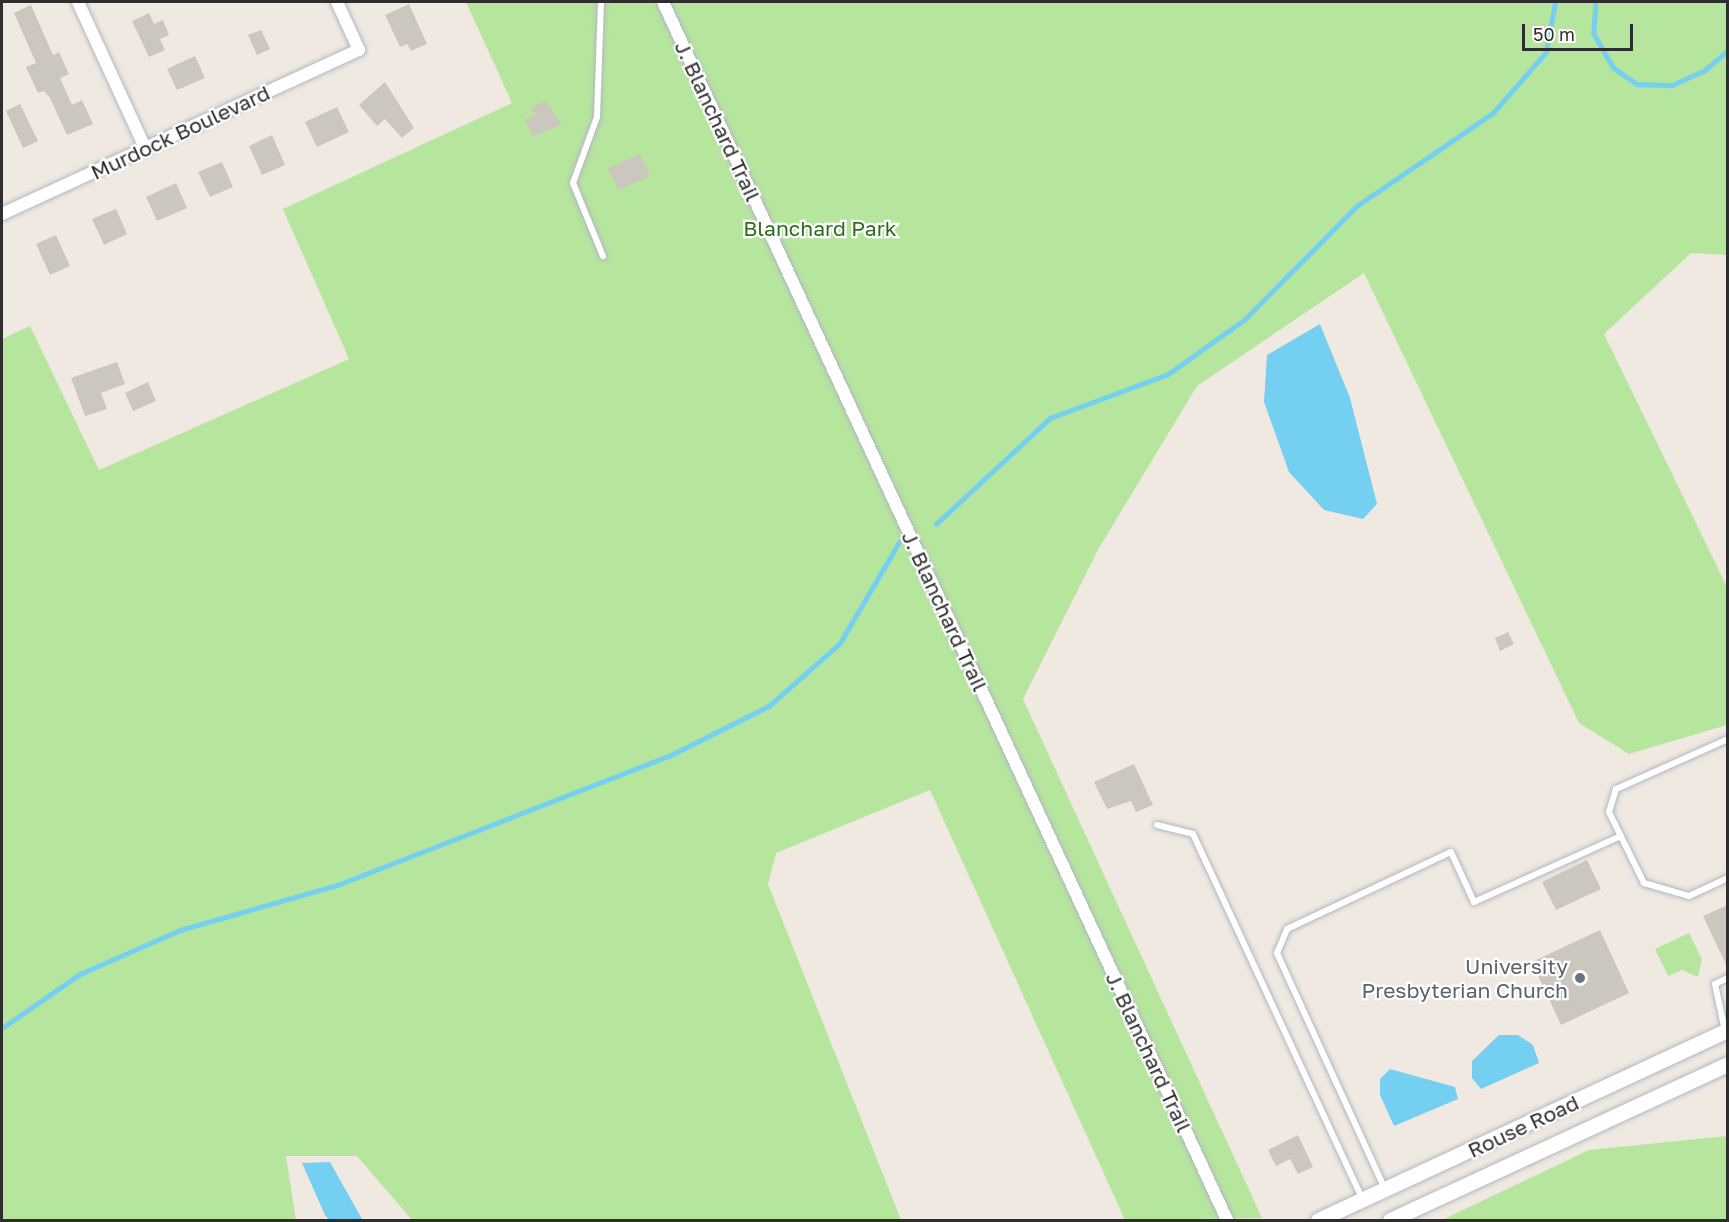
<!DOCTYPE html>
<html>
<head>
<meta charset="utf-8">
<style>
	body { margin:0 }
	#map { position:relative; width:1729px; height:1222px; overflow:hidden; background:#efe9e1; font-family:"Golos Text",sans-serif }
	div>[style] { position:absolute }
	.green>* { inset:0; background:#b6e59e }
	.water>* { inset:0; background:#75cff0 }
	.stream>* { height:4.5px; margin:-2.25px; padding:0 2.25px; transform-origin:2.25px; border-radius:2.25px; background:#75cff0 }
	.building>* { inset:0; background:#cbc7bf }
	.roads { filter:drop-shadow(0 0 2px #b4b7c1) drop-shadow(0 0 2px #b4b7c1) }
	.service>* { height:6px; margin:-3px; padding:0 3px; transform-origin:3px; border-radius:3px; background:#fff }
	.minor>* { height:12px; margin:-6px; padding:0 6px; transform-origin:6px; border-radius:6px; background:#fff }
	.tertiary>* { height:15px; margin:-7.5px; padding:0 7.5px; transform-origin:7.5px; border-radius:7.5px; background:#fff }
	.dots>* { width:16px; height:16px; translate:-50% -50%; box-sizing:border-box; border:3px solid #fff; border-radius:50% }
	span { translate:-50% -50%; white-space:nowrap; text-align:center; line-height:1.15; -webkit-text-stroke:4.5px #fff; paint-order:stroke }
	.street-label { font-size:21px; color:#2e2e2e }
	.park-label { font-size:21px; color:#2c6e1b }
	.worship-label { font-size:21px; color:#5b616d }
	.right { translate:-100% -50%; text-align:right }
	.frame { position:absolute; inset:0; border:3px solid #2e2e2e; pointer-events:none }
	.scale { position:absolute; left:1522px; top:24px; width:111px; height:27px; box-sizing:border-box; border:3px solid #2e2e2e; border-top:0; padding-left:8px; font-size:18px; line-height:21px; white-space:nowrap; color:#2e2e2e; -webkit-text-stroke:4px #fff; paint-order:stroke }
</style>
</head>
<body>
<div id="map">
	<div class="green">
		<i style="clip-path:polygon(466px 2px,1727px 2px,1727px 255px,1691px 253px,1604px 334px,1727px 587px,1727px 725px,1629px 754px,1579px 723px,1364px 273px,1197px 386px,1099px 548px,1023px 699px,1262px 1218px,1125px 1220px,930px 790px,776px 853px,768px 884px,901px 1220px,412px 1220px,357px 1156px,286px 1156px,296px 1220px,2px 1220px,2px 339px,30px 326px,99px 470px,349px 359px,283px 209px,512px 103px)"></i>
		<i style="clip-path:polygon(1689px 933px,1702px 959px,1698px 977px,1682px 970px,1668px 976px,1655px 949px)"></i>
		<i style="clip-path:polygon(1727px 1136px,1727px 1220px,1442px 1220px,1589px 1150px)"></i>
	</div>
	<div class="water">
		<i style="clip-path:polygon(1320px 324px,1350px 398px,1377px 504px,1363px 519px,1324px 510px,1289px 472px,1264px 402px,1267px 355px)"></i>
		<i style="clip-path:polygon(1499px 1035px,1518px 1035px,1533px 1045px,1539px 1063px,1481px 1089px,1472px 1078px,1472px 1061px)"></i>
		<i style="clip-path:polygon(1390px 1069px,1455px 1087px,1458px 1099px,1394px 1126px,1380px 1095px,1380px 1079px)"></i>
		<i style="clip-path:polygon(330px 1162px,362px 1219px,364px 1220px,329px 1220px,325px 1215px,302px 1163px)"></i>
	</div>
	<div class="stream">
		<i style="left:1596px;top:2px;width:32px;rotate:94deg"></i>
		<i style="left:1594px;top:34px;width:39px;rotate:60deg"></i>
		<i style="left:1614px;top:68px;width:28px;rotate:35deg"></i>
		<i style="left:1637px;top:84px;width:35px;rotate:2deg"></i>
		<i style="left:1672px;top:85px;width:35px;rotate:-24deg"></i>
		<i style="left:1704px;top:71px;width:32px;rotate:-41deg"></i>
		<i style="left:936px;top:524px;width:156px;rotate:-42.9deg"></i>
		<i style="left:1050px;top:418px;width:126px;rotate:-20.4deg"></i>
		<i style="left:1168px;top:374px;width:93px;rotate:-35.4deg"></i>
		<i style="left:1244px;top:320px;width:162px;rotate:-45.3deg"></i>
		<i style="left:1358px;top:205px;width:163px;rotate:-34.3deg"></i>
		<i style="left:1493px;top:113px;width:81px;rotate:-49deg"></i>
		<i style="left:1546px;top:52px;width:51px;rotate:-79.8deg"></i>
		<i style="left:2px;top:1028px;width:95px;rotate:-34.7deg"></i>
		<i style="left:80px;top:974px;width:109px;rotate:-23.7deg"></i>
		<i style="left:180px;top:930px;width:166px;rotate:-16deg"></i>
		<i style="left:340px;top:884px;width:353px;rotate:-21.3deg"></i>
		<i style="left:669px;top:756px;width:112px;rotate:-26.6deg"></i>
		<i style="left:769px;top:706px;width:95px;rotate:-41.6deg"></i>
		<i style="left:840px;top:643px;width:117px;rotate:-59.7deg"></i>
	</div>
	<div class="building">
		<i style="clip-path:polygon(409px 4px,427px 44px,411px 51px,407px 44px,400px 47px,385px 15px)"></i>
		<i style="clip-path:polygon(31px 5px,53px 55px,59px 52px,69px 74px,60px 78px,72px 105px,82px 100px,93px 124px,67px 135px,50px 98px,44px 91px,38px 93px,26px 67px,36px 63px,14px 13px)"></i>
		<i style="clip-path:polygon(149px 13px,154px 24px,163px 20px,169px 35px,160px 39px,165px 50px,149px 57px,132px 21px)"></i>
		<i style="clip-path:polygon(261px 30px,270px 49px,257px 55px,248px 35px)"></i>
		<i style="clip-path:polygon(195px 56px,205px 78px,177px 90px,167px 69px)"></i>
		<i style="clip-path:polygon(385px 82px,414px 128px,402px 138px,385px 119px,377px 126px,359px 105px)"></i>
		<i style="clip-path:polygon(545px 101px,562px 124px,533px 137px,525px 120px,535px 115px,531px 108px)"></i>
		<i style="clip-path:polygon(20px 104px,38px 141px,23px 148px,6px 111px)"></i>
		<i style="clip-path:polygon(337px 107px,349px 132px,317px 147px,305px 122px)"></i>
		<i style="clip-path:polygon(272px 135px,285px 165px,262px 175px,249px 146px)"></i>
		<i style="clip-path:polygon(640px 154px,650px 176px,618px 190px,608px 168px)"></i>
		<i style="clip-path:polygon(222px 162px,233px 187px,210px 197px,198px 172px)"></i>
		<i style="clip-path:polygon(176px 183px,187px 208px,157px 221px,146px 197px)"></i>
		<i style="clip-path:polygon(116px 209px,127px 234px,104px 245px,92px 219px)"></i>
		<i style="clip-path:polygon(56px 235px,70px 266px,50px 275px,36px 244px)"></i>
		<i style="clip-path:polygon(117px 362px,125px 384px,101px 393px,107px 409px,85px 416px,71px 378px)"></i>
		<i style="clip-path:polygon(148px 382px,156px 401px,133px 411px,125px 393px)"></i>
		<i style="clip-path:polygon(1508px 632px,1514px 644px,1500px 651px,1495px 638px)"></i>
		<i style="clip-path:polygon(1134px 764px,1153px 805px,1136px 812px,1131px 801px,1107px 809px,1094px 782px)"></i>
		<i style="clip-path:polygon(1587px 860px,1601px 889px,1556px 910px,1542px 882px)"></i>
		<i style="clip-path:polygon(1728px 905px,1728px 969px,1703px 916px)"></i>
		<i style="clip-path:polygon(1600px 930px,1629px 993px,1561px 1025px,1532px 962px)"></i>
		<i style="clip-path:polygon(1298px 1135px,1313px 1167px,1298px 1174px,1290px 1159px,1276px 1166px,1268px 1150px)"></i>
	</div>
	<div class="roads">
		<div class="service">
			<i style="left:601px;top:2px;width:115px;rotate:92deg"></i>
			<i style="left:597px;top:117px;width:70px;rotate:110deg"></i>
			<i style="left:573px;top:183px;width:79px;rotate:67.7deg"></i>
			<i style="left:1728px;top:739px;width:123px;rotate:155.9deg"></i>
			<i style="left:1616px;top:789px;width:24px;rotate:107deg"></i>
			<i style="left:1609px;top:812px;width:79px;rotate:63.8deg"></i>
			<i style="left:1644px;top:883px;width:47px;rotate:16.1deg"></i>
			<i style="left:1689px;top:896px;width:43px;rotate:-24.8deg"></i>
			<i style="left:1157px;top:825px;width:37px;rotate:14deg"></i>
			<i style="left:1193px;top:834px;width:404px;rotate:65.1deg"></i>
			<i style="left:1725px;top:1031px;width:48px;rotate:-102deg"></i>
			<i style="left:1715px;top:984px;width:14px;rotate:-25deg"></i>
			<i style="left:1384px;top:1187px;width:257px;rotate:-114.6deg"></i>
			<i style="left:1277px;top:953px;width:26px;rotate:-67deg"></i>
			<i style="left:1287px;top:929px;width:181px;rotate:-25.2deg"></i>
			<i style="left:1451px;top:852px;width:55px;rotate:65.3deg"></i>
			<i style="left:1474px;top:902px;width:161px;rotate:-24.2deg"></i>
		</div>
		<div class="minor">
			<i style="left:78px;top:2px;width:161px;rotate:65.3deg"></i>
			<i style="left:663px;top:2px;width:1342px;rotate:65.15deg"></i>
			<i style="left:2px;top:214px;width:393px;rotate:-24.7deg"></i>
			<i style="left:359px;top:50px;width:53px;rotate:-114.6deg"></i>
		</div>
		<div class="tertiary">
			<i style="left:1318px;top:1220px;width:452px;rotate:-24.9deg"></i>
			<i style="left:1390px;top:1220px;width:372px;rotate:-24.8deg"></i>
		</div>
	</div>
	<div class="dots">
		<i style="left:1580px;top:978px;background:#6b7280"></i>
	</div>
	<div class="street-label">
		<span style="left:718px;top:121px;rotate:65deg">J. Blanchard Trail</span>
		<span style="left:180px;top:132px;rotate:-25deg">Murdock Boulevard</span>
		<span style="left:945px;top:611px;rotate:65deg">J. Blanchard Trail</span>
		<span style="left:1149px;top:1052px;rotate:65deg">J. Blanchard Trail</span>
		<span style="left:1523px;top:1126px;rotate:-25deg">Rouse Road</span>
	</div>
	<div class="park-label">
		<span style="left:820px;top:228px">Blanchard Park</span>
	</div>
	<div class="worship-label">
		<span class="right" style="left:1568px;top:978px">University<br>Presbyterian Church</span>
	</div>
	<div class="frame"></div>
	<div class="scale">50 m</div>
</div>
</body>
</html>
